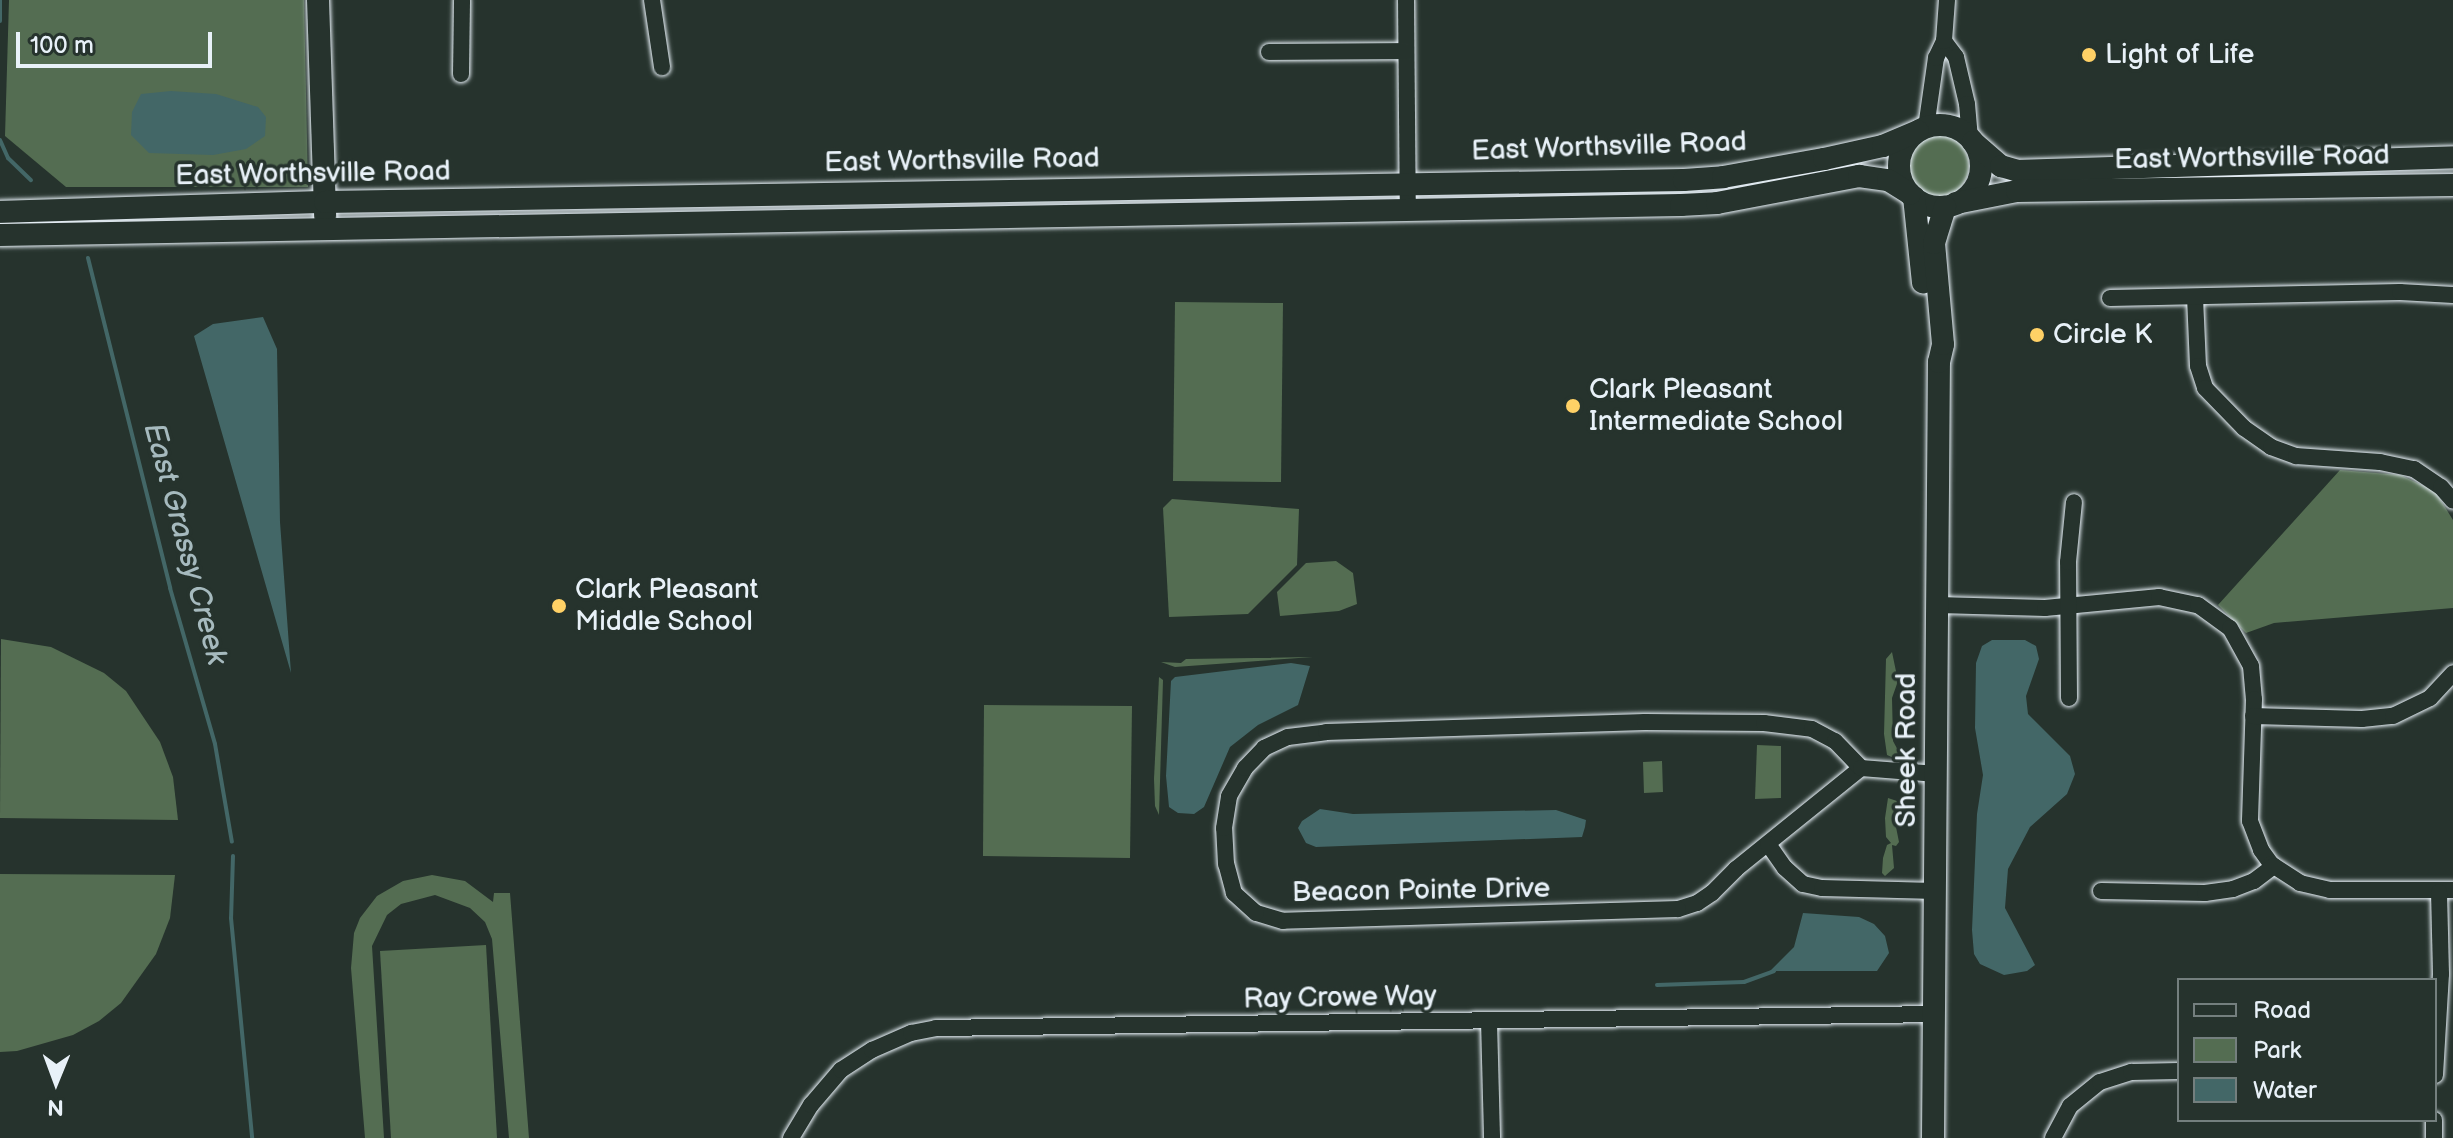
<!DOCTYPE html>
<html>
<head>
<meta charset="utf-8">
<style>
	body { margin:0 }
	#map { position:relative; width:2453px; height:1138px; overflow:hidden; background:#26332d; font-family:"Balsamiq Sans",sans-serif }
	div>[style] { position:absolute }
	.green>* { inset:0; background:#546d52 }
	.round { border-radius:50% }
	.water>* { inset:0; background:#436767 }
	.stream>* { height:4px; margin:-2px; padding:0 2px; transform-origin:2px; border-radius:2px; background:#436767 }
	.roads { filter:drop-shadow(0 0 2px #e8f1f8) drop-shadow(0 0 2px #e8f1f8) }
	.street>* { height:16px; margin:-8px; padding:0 8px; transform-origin:8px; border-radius:8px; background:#26332d }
	.secondary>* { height:22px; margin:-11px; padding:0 11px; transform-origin:11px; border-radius:11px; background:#26332d }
	.secondary>.ring { margin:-11px; padding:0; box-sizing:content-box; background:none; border:22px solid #26332d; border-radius:50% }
	.dots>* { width:22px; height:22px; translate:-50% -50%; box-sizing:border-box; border:4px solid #26332d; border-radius:50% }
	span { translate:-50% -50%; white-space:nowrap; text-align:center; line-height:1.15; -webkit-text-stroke:7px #26332d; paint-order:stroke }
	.poi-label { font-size:28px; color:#e8f1f8 }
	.left { translate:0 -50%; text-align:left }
	.street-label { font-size:28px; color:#e8f1f8 }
	.water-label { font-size:30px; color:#a6babe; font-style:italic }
	.legend { position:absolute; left:2177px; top:978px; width:260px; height:144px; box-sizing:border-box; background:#26332d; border:2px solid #747f7e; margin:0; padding:10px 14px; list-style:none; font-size:24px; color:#e8f1f8 }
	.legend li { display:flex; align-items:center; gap:16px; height:40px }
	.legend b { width:40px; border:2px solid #747f7e }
	.north { position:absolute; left:16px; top:1042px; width:80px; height:80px; -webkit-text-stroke:6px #26332d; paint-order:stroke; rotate:181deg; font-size:22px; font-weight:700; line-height:32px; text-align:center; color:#e8f1f8 }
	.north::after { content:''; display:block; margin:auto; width:28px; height:36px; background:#e8f1f8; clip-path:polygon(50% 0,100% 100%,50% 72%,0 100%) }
	.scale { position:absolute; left:16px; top:32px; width:196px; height:36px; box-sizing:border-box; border:4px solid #e8f1f8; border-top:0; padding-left:10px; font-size:24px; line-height:28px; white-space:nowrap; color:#e8f1f8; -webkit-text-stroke:6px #26332d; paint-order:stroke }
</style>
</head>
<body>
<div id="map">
	<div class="green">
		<i style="clip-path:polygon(9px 0,304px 0,308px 187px,66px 187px,5px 136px)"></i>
		<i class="round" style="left:1907px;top:135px;width:62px;height:62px"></i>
		<i style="clip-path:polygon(1175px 302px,1283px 303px,1281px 482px,1173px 481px)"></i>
		<i style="clip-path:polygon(2340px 470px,2400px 475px,2435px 491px,2453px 520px,2453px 608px,2274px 623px,2246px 633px,2218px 605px)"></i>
		<i style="clip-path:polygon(1172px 499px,1299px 509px,1297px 565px,1248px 614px,1169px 617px,1163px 508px)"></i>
		<i style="clip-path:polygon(1336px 561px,1353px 573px,1357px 604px,1339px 611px,1280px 616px,1277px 592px,1306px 563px)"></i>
		<i style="clip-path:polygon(1px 639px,51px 647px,104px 673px,126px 691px,160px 742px,173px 777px,178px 820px,0 818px)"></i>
		<i style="clip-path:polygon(1892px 652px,1898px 681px,1892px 698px,1893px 741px,1900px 754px,1894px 758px,1887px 755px,1884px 734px,1886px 659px)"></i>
		<i style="clip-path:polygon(1313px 657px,1175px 667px,1161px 662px,1181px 663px,1186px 659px)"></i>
		<i style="clip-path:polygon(1159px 677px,1163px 680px,1159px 815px,1155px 806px,1154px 779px)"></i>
		<i style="clip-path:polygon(984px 705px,1132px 706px,1130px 858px,983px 856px)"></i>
		<i style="clip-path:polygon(1757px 745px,1781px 746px,1781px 798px,1755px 799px)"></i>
		<i style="clip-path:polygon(1662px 761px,1663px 792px,1644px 793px,1643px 762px)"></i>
		<i style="clip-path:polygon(1888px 798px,1897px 801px,1895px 822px,1899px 842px,1896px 846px,1892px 845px,1894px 868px,1885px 876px,1882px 873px,1883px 858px,1887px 845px,1891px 843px,1886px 837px,1885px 818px)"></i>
		<i style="clip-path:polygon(0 874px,175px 875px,170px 918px,156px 954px,121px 1003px,99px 1021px,73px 1035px,17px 1051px,0 1052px)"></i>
		<i style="clip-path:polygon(432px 875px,465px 881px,493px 902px,494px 893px,510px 893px,529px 1138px,509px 1138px,492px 939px,485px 922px,470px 908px,435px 895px,401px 904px,387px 915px,372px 946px,384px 1138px,365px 1138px,351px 968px,354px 933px,360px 918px,377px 896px,403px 881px)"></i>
		<i style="clip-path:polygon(486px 945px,497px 1138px,391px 1138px,380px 951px)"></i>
	</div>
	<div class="water">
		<i style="clip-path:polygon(171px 91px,216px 94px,258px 107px,266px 117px,265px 136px,246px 149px,213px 155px,149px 153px,131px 135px,132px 112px,141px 94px)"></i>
		<i style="clip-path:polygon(263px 317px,277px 349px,280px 522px,291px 673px,194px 336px,213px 324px)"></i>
		<i style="clip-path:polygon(1992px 640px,2025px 640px,2036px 646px,2039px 659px,2026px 696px,2028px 714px,2070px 756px,2075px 774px,2067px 794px,2030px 827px,2008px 869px,2005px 908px,2035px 965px,2027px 971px,2004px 975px,1980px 964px,1974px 954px,1972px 930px,1977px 814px,1983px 775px,1975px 728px,1976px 663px,1982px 646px)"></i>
		<i style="clip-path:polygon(1291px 663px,1310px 666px,1298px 705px,1258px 725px,1230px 747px,1204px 807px,1194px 814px,1178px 813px,1169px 807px,1166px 776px,1171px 681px,1175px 677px)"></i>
		<i style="clip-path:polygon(1320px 809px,1353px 814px,1556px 810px,1586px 820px,1585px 827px,1582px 837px,1316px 847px,1306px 843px,1298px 828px,1302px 821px)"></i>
		<i style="clip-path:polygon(1803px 913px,1859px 917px,1874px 924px,1885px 936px,1889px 953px,1877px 971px,1770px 971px,1794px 947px)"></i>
	</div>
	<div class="stream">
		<i style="left:0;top:21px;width:21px;rotate:-90deg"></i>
		<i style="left:0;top:140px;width:20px;rotate:66deg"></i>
		<i style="left:8px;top:158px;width:32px;rotate:44deg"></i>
		<i style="left:88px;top:258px;width:340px;rotate:76deg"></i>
		<i style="left:170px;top:588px;width:162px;rotate:73.9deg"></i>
		<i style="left:215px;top:744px;width:99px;rotate:80.2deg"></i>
		<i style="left:233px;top:856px;width:62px;rotate:91.8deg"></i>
		<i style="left:231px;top:918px;width:221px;rotate:84.5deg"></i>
		<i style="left:1657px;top:985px;width:87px;rotate:-2deg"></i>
		<i style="left:1744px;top:982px;width:32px;rotate:-20deg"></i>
	</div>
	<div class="roads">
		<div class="street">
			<i style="left:652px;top:0;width:68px;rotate:81.5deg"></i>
			<i style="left:1406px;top:0;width:210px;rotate:89.5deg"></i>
			<i style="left:1944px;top:41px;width:20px;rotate:53deg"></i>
			<i style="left:1956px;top:57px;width:48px;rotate:76.8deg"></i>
			<i style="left:1967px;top:104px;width:34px;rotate:85deg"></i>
			<i style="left:1269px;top:52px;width:137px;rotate:-0.4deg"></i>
			<i style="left:461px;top:74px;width:74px;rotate:-89.2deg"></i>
			<i style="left:1926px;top:128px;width:71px;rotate:-81.9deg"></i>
			<i style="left:1936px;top:58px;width:19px;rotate:-65deg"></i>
			<i style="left:1944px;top:41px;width:41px;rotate:-85.8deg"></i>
			<i style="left:2195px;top:297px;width:69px;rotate:87.5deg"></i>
			<i style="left:2198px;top:366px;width:23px;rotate:72deg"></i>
			<i style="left:2205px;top:388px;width:56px;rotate:45.7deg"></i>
			<i style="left:2244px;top:428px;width:33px;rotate:35deg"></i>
			<i style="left:2271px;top:447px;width:27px;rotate:20deg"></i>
			<i style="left:2296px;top:456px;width:84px;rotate:4.1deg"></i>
			<i style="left:2380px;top:462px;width:35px;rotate:12deg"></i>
			<i style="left:2414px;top:469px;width:32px;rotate:34deg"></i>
			<i style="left:2441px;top:487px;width:18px;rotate:49deg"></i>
			<i style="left:2110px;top:298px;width:290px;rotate:-1.2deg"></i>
			<i style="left:2400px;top:292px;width:53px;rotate:3.2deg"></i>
			<i style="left:1938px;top:605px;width:107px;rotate:1.6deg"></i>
			<i style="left:2045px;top:608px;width:115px;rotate:-5.5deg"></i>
			<i style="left:2159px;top:597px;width:40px;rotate:12deg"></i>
			<i style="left:2198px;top:605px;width:39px;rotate:36deg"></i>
			<i style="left:2230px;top:628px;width:43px;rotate:61.1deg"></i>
			<i style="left:2251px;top:666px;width:33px;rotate:85deg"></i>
			<i style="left:2254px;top:699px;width:122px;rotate:91.9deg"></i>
			<i style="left:2250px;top:821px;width:31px;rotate:69deg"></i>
			<i style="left:2261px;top:850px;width:17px;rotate:54deg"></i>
			<i style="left:2271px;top:864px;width:35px;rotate:33deg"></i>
			<i style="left:2300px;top:883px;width:31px;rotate:13deg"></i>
			<i style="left:2330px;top:890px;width:123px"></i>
			<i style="left:2069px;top:698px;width:136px;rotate:-90.4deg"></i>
			<i style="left:2068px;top:562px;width:60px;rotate:-84.3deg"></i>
			<i style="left:2253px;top:716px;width:109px;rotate:1.6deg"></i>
			<i style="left:2362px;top:719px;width:31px;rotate:-6deg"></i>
			<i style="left:2393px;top:716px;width:41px;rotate:-25.9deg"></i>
			<i style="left:2430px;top:698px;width:34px;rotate:-47deg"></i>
			<i style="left:1861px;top:768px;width:161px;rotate:141.1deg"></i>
			<i style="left:1736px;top:869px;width:34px;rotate:135deg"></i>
			<i style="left:1712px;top:893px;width:18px;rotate:146deg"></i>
			<i style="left:1697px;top:903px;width:20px;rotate:162deg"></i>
			<i style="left:1678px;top:909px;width:395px;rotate:178.3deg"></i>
			<i style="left:1283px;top:921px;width:28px;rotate:-163deg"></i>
			<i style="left:1256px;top:913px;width:30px;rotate:-138deg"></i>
			<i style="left:1234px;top:893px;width:30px;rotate:-105deg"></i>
			<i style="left:1226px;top:864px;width:36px;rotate:-93deg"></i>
			<i style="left:1224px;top:828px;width:32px;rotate:-81deg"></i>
			<i style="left:1229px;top:796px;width:32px;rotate:-60deg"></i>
			<i style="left:1245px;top:768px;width:28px;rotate:-46deg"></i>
			<i style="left:1264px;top:748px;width:26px;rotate:-25deg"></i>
			<i style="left:1288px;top:737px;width:38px;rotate:-7deg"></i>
			<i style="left:1326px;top:732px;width:319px;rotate:-1.8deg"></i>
			<i style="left:1645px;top:722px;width:119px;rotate:0.5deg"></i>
			<i style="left:1764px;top:723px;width:48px;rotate:7.1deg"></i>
			<i style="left:1812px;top:729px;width:26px;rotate:28deg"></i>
			<i style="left:1835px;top:741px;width:37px;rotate:46deg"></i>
			<i style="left:1861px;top:768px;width:76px;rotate:4.5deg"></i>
			<i style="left:1768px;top:844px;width:29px;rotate:55deg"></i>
			<i style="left:1785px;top:868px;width:24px;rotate:42deg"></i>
			<i style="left:1803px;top:884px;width:19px;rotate:12deg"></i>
			<i style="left:1822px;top:888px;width:113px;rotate:1.5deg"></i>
			<i style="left:2101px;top:891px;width:104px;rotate:1.1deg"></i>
			<i style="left:2205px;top:893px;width:28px;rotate:-8deg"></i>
			<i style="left:2233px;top:889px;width:22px;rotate:-21deg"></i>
			<i style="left:2254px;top:881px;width:25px;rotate:-37deg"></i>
			<i style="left:1489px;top:1021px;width:117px;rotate:88.5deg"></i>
			<i style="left:2435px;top:1075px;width:101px;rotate:-86.6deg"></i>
			<i style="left:2441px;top:974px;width:82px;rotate:-91.4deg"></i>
			<i style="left:791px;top:1138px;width:39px;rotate:-59deg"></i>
			<i style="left:811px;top:1105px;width:46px;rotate:-49.4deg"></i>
			<i style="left:841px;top:1070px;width:37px;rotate:-33deg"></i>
			<i style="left:872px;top:1050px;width:43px;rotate:-23.6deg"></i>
			<i style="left:911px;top:1033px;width:25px;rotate:-11deg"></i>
			<i style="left:936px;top:1028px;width:999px;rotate:-0.8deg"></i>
			<i style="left:2053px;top:1138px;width:36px;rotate:-62deg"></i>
			<i style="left:2070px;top:1106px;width:38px;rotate:-39deg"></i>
			<i style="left:2100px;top:1082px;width:33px;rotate:-18deg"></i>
			<i style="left:2131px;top:1072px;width:48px;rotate:-1.2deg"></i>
			<i style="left:2434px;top:1138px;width:18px;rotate:-90deg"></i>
		</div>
		<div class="secondary">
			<i style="left:318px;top:0;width:216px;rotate:88.1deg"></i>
			<i class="ring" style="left:1899px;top:125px;width:60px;height:60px"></i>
			<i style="left:1973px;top:142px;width:37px;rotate:41deg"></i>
			<i style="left:2001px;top:166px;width:18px;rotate:16deg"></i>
			<i style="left:2018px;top:171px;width:435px;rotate:-1.8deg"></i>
			<i style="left:1914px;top:197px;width:86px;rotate:84deg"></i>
			<i style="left:1956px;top:203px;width:62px;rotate:-11.1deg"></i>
			<i style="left:2017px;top:191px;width:436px;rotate:-0.8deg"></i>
			<i style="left:0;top:212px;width:325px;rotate:-1.8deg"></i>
			<i style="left:325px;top:202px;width:1359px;rotate:-0.93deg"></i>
			<i style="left:1684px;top:180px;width:39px;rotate:-4deg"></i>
			<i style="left:1723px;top:177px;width:103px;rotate:-10.1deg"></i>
			<i style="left:1824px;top:159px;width:60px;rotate:-12.4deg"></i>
			<i style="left:1883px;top:146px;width:38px;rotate:-23deg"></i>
			<i style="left:0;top:235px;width:1681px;rotate:-1.02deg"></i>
			<i style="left:1681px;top:205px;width:36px;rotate:-3deg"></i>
			<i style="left:1717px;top:203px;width:145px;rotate:-10.8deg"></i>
			<i style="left:1859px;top:176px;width:29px;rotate:8deg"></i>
			<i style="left:1888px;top:180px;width:26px;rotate:32deg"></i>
			<i style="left:1933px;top:1138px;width:776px;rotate:-89.56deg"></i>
			<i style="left:1939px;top:362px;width:18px;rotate:-77deg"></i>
			<i style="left:1943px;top:344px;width:101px;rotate:-95.1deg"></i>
			<i style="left:1934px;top:243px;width:38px;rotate:-73deg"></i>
		</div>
	</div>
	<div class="dots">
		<i style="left:2089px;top:55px;background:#ffd166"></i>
		<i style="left:2037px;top:335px;background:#ffd166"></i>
		<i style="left:1573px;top:406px;background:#ffd166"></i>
		<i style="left:559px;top:606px;background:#ffd166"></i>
	</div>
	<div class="poi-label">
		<span class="left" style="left:2105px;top:55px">Light of Life</span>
		<span class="left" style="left:2053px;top:335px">Circle K</span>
		<span class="left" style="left:1589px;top:406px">Clark Pleasant<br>Intermediate School</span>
		<span class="left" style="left:575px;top:606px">Clark Pleasant<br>Middle School</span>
	</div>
	<div class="street-label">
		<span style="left:1609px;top:147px;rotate:-2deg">East Worthsville Road</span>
		<span style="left:2252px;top:158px;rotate:-1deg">East Worthsville Road</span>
		<span style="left:962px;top:161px;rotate:-1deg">East Worthsville Road</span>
		<span style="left:313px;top:174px;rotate:-1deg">East Worthsville Road</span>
		<span style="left:1907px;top:750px;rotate:-90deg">Sheek Road</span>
		<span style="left:1421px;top:891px;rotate:-1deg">Beacon Pointe Drive</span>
		<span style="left:1340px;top:998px;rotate:-1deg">Ray Crowe Way</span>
	</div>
	<div class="water-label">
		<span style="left:185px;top:544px;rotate:75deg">East Grassy Creek</span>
	</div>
	<ul class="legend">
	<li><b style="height:10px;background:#26332d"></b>Road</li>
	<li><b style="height:22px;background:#546d52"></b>Park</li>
	<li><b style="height:22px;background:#436767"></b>Water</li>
	</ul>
	<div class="north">N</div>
	<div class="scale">100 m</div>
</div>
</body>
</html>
